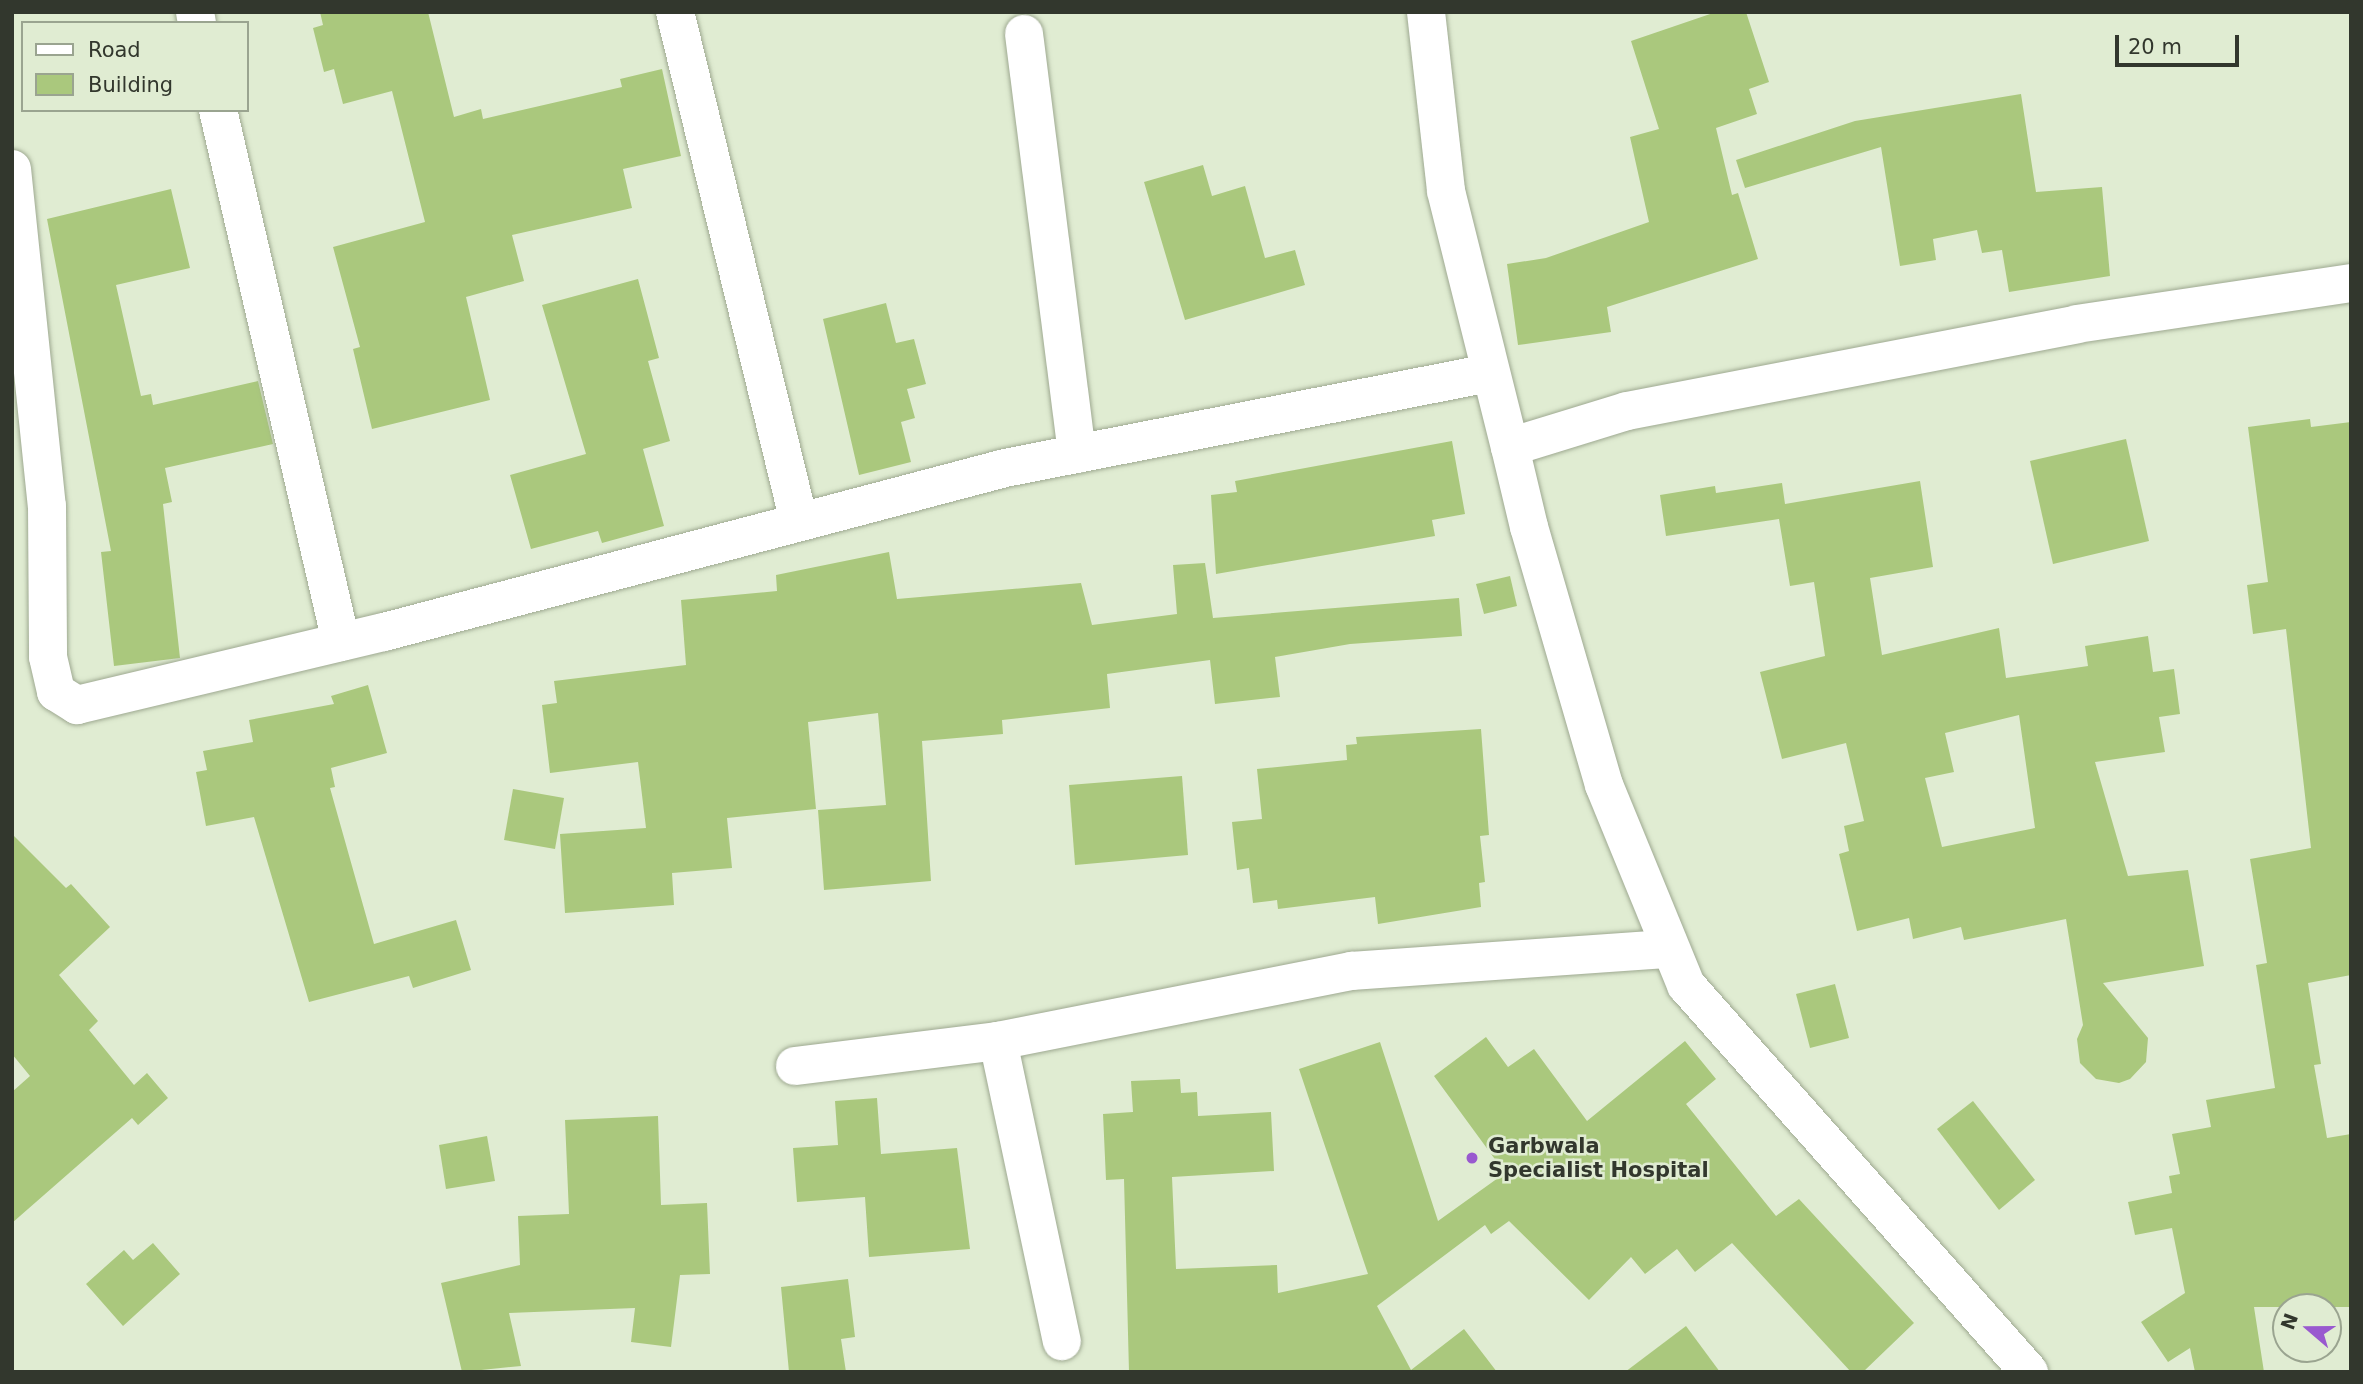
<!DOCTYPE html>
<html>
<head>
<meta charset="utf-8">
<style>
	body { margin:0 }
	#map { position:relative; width:2363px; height:1384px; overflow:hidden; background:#e0ecd2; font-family:"DejaVu Sans",sans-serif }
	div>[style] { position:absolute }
	.building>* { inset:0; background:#aac87d }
	.roads { filter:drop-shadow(0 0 2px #9ea991) drop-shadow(0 0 2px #9ea991) }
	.minor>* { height:38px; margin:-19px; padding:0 19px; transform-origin:19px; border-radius:19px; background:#fff }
	.dots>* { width:19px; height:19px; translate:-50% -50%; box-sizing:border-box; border:4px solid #e0ecd2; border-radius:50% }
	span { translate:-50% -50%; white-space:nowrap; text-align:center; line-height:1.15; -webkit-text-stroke:5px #e0ecd2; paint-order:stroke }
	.poi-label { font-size:21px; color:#32372d; font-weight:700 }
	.left { translate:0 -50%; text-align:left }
	.frame { position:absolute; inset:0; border:14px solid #32372d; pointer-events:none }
	.legend { position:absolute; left:21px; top:21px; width:228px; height:91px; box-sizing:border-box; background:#e0ecd2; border:2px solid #9aa490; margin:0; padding:9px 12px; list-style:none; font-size:21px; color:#32372d }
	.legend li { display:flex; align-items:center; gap:14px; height:35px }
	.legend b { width:35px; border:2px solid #9aa490 }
	.north { position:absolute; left:2272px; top:1293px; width:70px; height:70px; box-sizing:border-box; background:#e0ecd2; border:2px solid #9aa490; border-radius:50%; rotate:290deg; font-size:19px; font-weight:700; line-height:28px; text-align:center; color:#32372d }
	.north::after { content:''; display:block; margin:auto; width:24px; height:32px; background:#9959cf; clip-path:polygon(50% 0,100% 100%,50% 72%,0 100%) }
	.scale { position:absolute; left:2115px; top:35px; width:124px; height:32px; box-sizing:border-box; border:4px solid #32372d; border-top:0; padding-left:9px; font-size:21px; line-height:24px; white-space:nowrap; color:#32372d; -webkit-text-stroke:5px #e0ecd2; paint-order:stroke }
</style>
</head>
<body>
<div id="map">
	<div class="building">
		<i style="clip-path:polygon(320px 12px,428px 12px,454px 117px,481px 109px,483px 119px,622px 87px,620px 79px,662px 69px,681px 156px,623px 169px,632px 208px,512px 235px,524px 281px,466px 297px,490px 400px,372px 429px,353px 349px,360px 347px,333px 247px,425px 222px,392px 91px,343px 104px,334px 69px,324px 72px,313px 28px,323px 25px)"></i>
		<i style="clip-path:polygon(1716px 12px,1746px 12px,1769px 82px,1749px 89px,1757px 114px,1716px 128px,1732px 195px,1738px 193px,1758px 259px,1607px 307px,1611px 332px,1518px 345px,1507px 264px,1546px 258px,1649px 222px,1630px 137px,1659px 129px,1631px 41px)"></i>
		<i style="clip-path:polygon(2021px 94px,2036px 192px,2102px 187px,2110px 276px,2009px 292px,2002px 250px,1982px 253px,1977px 230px,1933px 239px,1936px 260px,1900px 266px,1881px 147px,1745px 188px,1736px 160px,1855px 121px)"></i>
		<i style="clip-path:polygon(1203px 165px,1212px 196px,1245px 186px,1265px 258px,1295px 250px,1305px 285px,1185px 320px,1144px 182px)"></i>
		<i style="clip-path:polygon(171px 189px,190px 268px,116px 285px,141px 396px,151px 394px,153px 405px,258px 381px,273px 444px,165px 468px,172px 502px,163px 504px,180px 658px,114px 666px,101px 552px,111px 551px,47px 219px)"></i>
		<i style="clip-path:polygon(638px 279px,659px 358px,648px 361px,670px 441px,643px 449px,664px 526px,602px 543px,598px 531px,531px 549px,510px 475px,586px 454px,542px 305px)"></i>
		<i style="clip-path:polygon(886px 303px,896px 343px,914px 339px,926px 384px,907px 389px,915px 418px,901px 422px,911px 462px,859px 475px,823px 319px)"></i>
		<i style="clip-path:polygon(2310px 419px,2311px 427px,2351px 422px,2351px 975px,2308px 983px,2321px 1064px,2314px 1065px,2327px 1138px,2351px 1134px,2351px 1307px,2254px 1307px,2264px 1372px,2195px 1372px,2190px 1348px,2168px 1362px,2141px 1322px,2185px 1293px,2172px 1228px,2135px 1235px,2128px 1202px,2172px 1193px,2169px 1176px,2180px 1174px,2172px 1134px,2211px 1127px,2206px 1100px,2275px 1088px,2256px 965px,2267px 963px,2250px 859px,2311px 848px,2286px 629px,2253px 634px,2247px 585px,2268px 582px,2248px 427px)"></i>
		<i style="clip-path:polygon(2126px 439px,2149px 541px,2053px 564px,2030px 461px)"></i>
		<i style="clip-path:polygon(1452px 441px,1465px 514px,1432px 520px,1435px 536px,1216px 574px,1211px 495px,1237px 492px,1235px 481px)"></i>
		<i style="clip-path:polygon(evenodd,1920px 481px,1933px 567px,1870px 578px,1882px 655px,1999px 628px,2006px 678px,2088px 666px,2085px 646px,2148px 636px,2153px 672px,2174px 669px,2180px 714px,2159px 717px,2165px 752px,2095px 762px,2128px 876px,2188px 870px,2204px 966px,2103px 983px,2148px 1038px,2146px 1062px,2130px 1079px,2119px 1083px,2096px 1079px,2080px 1063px,2077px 1039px,2083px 1025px,2066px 919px,1964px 940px,1961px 927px,1913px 939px,1909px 918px,1857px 931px,1839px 854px,1849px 851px,1844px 826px,1864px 821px,1846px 743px,1782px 759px,1760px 672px,1825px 656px,1814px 582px,1790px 586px,1779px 519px,1666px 536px,1660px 495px,1715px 486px,1716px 493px,1782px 483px,1785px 504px,1920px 481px,2019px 715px,2035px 828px,1942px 847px,1925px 778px,1954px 772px,1945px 733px,2019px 715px)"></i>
		<i style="clip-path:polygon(889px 552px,897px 599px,1081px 583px,1092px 625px,1177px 614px,1173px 565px,1205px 563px,1213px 618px,1459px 598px,1462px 636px,1350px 644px,1275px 657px,1280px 697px,1215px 704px,1210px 660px,1107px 674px,1110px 708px,1002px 720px,1003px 734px,922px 741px,931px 881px,824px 890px,818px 810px,886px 805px,878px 713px,808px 722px,816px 809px,727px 818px,732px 868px,672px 873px,674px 905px,565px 913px,560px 834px,646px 828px,638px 762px,550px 773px,542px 705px,557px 703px,554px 681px,686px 665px,681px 600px,777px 591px,776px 575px)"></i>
		<i style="clip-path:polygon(1510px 576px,1517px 606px,1484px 614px,1476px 584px)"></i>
		<i style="clip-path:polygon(368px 685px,387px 753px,331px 768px,335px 787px,330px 788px,374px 944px,456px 920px,471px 970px,413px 988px,409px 976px,309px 1002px,254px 817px,206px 826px,196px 772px,207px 770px,203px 751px,253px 742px,249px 720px,334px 704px,331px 696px)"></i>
		<i style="clip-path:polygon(1481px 729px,1489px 835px,1480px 836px,1485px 882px,1479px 883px,1481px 907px,1378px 924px,1375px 897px,1278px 909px,1277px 900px,1253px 903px,1249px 868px,1237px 870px,1232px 822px,1262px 819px,1257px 769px,1347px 760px,1346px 745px,1357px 744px,1356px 737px)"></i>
		<i style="clip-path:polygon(1182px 776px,1188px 855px,1075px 865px,1069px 785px)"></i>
		<i style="clip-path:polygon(513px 789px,564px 798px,555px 849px,504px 840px)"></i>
		<i style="clip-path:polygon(12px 834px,66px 888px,71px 884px,110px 927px,59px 975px,98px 1021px,89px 1030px,134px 1085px,147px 1073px,168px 1098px,138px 1125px,132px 1118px,12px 1223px,12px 1092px,30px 1076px,12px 1054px)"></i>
		<i style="clip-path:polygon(1835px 984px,1849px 1038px,1810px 1048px,1796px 994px)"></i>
		<i style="clip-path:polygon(1486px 1037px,1508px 1067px,1534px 1049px,1587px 1121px,1685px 1041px,1716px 1079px,1686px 1104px,1776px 1216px,1799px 1199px,1914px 1323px,1863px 1372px,1851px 1372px,1732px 1243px,1695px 1272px,1677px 1249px,1645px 1274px,1631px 1257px,1589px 1300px,1509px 1221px,1491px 1234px,1485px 1225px,1377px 1306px,1411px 1370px,1464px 1329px,1497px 1372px,1129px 1372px,1124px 1179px,1106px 1180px,1103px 1114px,1133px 1112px,1131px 1081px,1180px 1079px,1181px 1093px,1197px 1092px,1198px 1116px,1271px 1112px,1274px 1171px,1172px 1177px,1176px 1269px,1277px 1265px,1278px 1293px,1368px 1274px,1299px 1069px,1380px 1042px,1438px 1221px,1505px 1173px,1434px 1076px)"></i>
		<i style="clip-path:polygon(877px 1098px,881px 1154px,957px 1148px,970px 1249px,869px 1257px,865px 1197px,797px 1202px,793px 1148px,838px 1145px,835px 1101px)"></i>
		<i style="clip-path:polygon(1973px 1101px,2035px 1180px,1999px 1210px,1937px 1129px)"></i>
		<i style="clip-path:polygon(658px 1116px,661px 1205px,707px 1203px,710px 1274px,680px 1275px,671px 1347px,631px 1342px,635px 1308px,509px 1313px,521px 1366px,462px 1372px,441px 1283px,520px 1265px,518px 1216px,569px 1214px,565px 1120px)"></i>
		<i style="clip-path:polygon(487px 1136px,495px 1181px,446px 1189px,439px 1145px)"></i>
		<i style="clip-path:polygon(153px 1243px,180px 1274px,123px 1326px,86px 1284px,124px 1250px,133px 1260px)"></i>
		<i style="clip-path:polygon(848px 1279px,855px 1337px,841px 1339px,846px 1372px,789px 1372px,781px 1287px)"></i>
		<i style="clip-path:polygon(1686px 1326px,1720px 1372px,1625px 1372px)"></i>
	</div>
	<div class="roads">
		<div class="minor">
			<i style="left:195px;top:12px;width:11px;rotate:80deg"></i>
			<i style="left:675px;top:12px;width:525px;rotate:76.33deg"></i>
			<i style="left:1426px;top:12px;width:180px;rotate:83.6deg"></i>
			<i style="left:1446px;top:191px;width:264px;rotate:76deg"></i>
			<i style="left:1024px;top:34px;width:423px;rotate:82.8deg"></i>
			<i style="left:218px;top:110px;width:546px;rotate:76.98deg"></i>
			<i style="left:12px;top:169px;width:339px;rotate:84.1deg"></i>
			<i style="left:47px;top:506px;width:151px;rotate:89.6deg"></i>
			<i style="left:48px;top:657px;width:36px;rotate:77deg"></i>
			<i style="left:56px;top:692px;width:25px;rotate:32deg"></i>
			<i style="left:77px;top:705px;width:316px;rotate:-13.4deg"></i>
			<i style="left:384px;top:632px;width:642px;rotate:-14.79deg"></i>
			<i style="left:1005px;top:468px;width:495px;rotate:-11.1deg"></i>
			<i style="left:998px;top:1041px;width:307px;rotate:78deg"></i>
			<i style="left:795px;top:1066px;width:205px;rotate:-7deg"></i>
			<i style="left:998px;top:1041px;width:361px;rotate:-11.2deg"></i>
			<i style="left:1352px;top:971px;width:317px;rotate:-4deg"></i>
			<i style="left:2029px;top:1372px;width:517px;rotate:-131.55deg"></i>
			<i style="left:1686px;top:985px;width:216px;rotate:-112.3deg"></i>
			<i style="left:1604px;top:785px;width:269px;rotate:-106.2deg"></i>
			<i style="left:1529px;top:527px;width:82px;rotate:-103.4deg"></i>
			<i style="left:1510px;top:447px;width:122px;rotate:-17.1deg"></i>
			<i style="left:1627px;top:411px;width:458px;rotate:-10.9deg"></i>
			<i style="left:2077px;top:324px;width:277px;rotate:-8.5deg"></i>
		</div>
	</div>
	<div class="dots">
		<i style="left:1472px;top:1158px;background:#9959cf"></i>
	</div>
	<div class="poi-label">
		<span class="left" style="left:1488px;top:1158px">Garbwala<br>Specialist Hospital</span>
	</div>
	<div class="frame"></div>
	<ul class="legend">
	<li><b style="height:9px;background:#fff"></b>Road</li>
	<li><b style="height:19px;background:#aac87d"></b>Building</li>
	</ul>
	<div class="north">N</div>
	<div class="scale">20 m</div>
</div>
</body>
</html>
